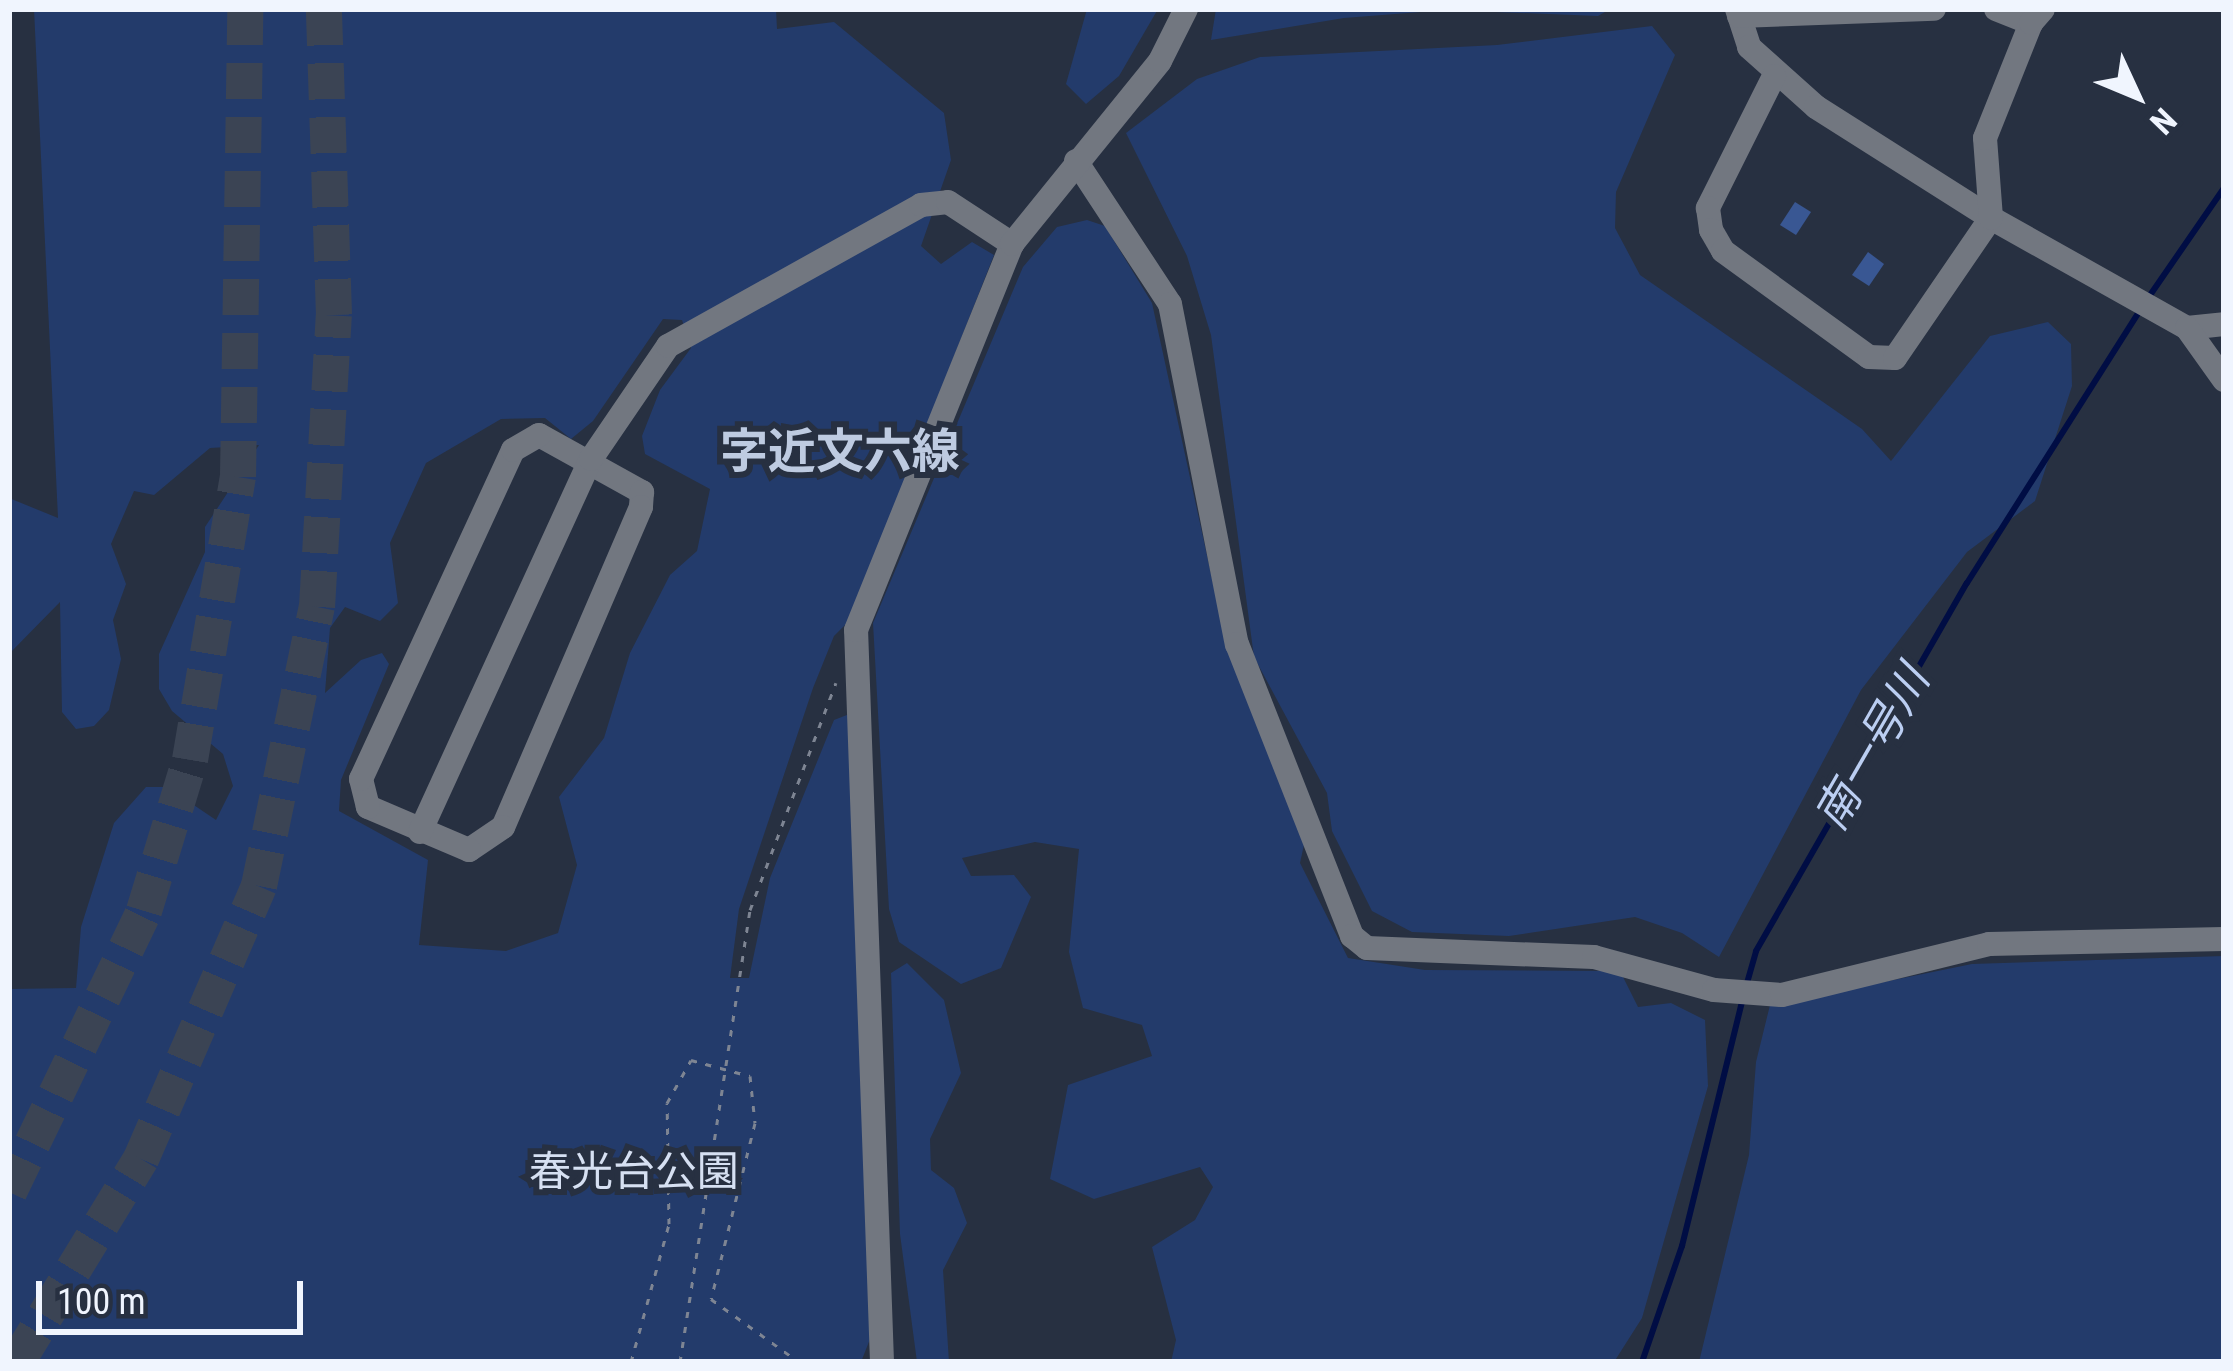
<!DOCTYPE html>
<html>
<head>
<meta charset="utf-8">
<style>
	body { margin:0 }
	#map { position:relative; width:2233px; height:1371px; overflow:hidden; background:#273041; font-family:"Roboto Condensed","Noto Sans JP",sans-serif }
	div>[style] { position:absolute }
	.green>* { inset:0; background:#233b6b }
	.stream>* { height:6px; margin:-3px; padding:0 3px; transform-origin:3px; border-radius:3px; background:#000d44 }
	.building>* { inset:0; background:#395793 }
	.highway-tunnel>* { height:36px; margin-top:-18px; transform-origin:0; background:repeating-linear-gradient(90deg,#3b4454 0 36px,transparent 0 54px) }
	.path>* { height:3px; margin-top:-1.5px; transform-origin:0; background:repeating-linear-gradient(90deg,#7e8593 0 6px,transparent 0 15px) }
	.minor>* { height:24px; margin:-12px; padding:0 12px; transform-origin:12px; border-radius:12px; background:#727780 }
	span { translate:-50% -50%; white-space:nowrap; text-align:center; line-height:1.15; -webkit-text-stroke:12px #273041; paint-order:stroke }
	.park-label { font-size:42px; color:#d6e0f2 }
	.water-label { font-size:45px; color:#bbcef2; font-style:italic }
	.quarter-label { font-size:48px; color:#becbe1; font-weight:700 }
	.frame { position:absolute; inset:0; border:12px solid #f0f5fe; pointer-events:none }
	.north { position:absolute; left:2077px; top:36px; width:120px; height:120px; -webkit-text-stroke:9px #273041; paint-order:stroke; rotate:134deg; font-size:33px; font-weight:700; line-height:48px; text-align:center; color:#f0f5fe }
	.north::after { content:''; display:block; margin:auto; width:42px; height:54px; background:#f0f5fe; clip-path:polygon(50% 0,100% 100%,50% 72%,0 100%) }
	.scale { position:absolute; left:36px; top:1281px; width:267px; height:54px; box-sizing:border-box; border:6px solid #f0f5fe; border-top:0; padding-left:15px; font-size:36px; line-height:42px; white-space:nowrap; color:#f0f5fe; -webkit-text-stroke:9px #273041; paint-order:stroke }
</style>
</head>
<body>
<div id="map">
	<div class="green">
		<i style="clip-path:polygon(evenodd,34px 9px,776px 9px,777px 29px,834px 22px,944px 113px,951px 160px,921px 246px,941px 264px,972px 242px,994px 255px,850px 620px,834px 636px,813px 688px,739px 909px,730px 978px,749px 978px,770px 878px,834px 720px,852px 713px,872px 1334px,861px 1362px,9px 1362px,9px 989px,76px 988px,81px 927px,114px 823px,146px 787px,167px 787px,216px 820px,233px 786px,223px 754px,172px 711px,159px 689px,159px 654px,205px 552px,205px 527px,259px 445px,210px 448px,154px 495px,134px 491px,111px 544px,126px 584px,113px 620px,121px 659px,109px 710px,94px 726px,76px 729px,62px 712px,60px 602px,9px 654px,9px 498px,58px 518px,34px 9px,663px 319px,682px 320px,691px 348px,660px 390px,642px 436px,645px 454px,710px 489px,697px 551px,670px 575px,630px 653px,604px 738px,559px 797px,577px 865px,558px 933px,506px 951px,419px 945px,428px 860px,339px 811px,341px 780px,389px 664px,382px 653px,361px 660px,325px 693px,330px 628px,345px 607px,380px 621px,398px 603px,390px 543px,426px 463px,501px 419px,545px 418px,571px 439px,593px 421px,663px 319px)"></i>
		<i style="clip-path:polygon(1087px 9px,1158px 9px,1119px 76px,1086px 104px,1066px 84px)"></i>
		<i style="clip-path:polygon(1216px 9px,1610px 9px,1598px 16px,1446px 10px,1344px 18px,1211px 40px)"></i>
		<i style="clip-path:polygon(1652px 26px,1675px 55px,1616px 192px,1615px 228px,1640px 275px,1862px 429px,1891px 461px,1990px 336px,2048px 322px,2071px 344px,2072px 386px,2035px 501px,1967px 552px,1861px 690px,1719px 957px,1682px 933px,1635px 917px,1509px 936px,1412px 932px,1372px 911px,1332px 831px,1327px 793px,1254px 657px,1211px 335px,1187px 256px,1126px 133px,1197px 79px,1260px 57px,1497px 45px)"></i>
		<i style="clip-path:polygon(1087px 220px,1105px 226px,1152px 303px,1220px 615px,1305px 840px,1300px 863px,1348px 958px,1425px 970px,1607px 971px,1622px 975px,1638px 1007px,1671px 1003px,1705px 1020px,1708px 1086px,1642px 1318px,1614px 1362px,1171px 1362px,1176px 1340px,1152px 1247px,1195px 1220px,1213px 1187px,1200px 1167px,1094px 1199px,1050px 1179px,1068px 1085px,1152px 1056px,1142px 1025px,1083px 1008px,1069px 952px,1079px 849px,1035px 842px,962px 858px,971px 876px,1014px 875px,1031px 897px,1001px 968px,961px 984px,899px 942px,889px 909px,873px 623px,1023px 267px,1057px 227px)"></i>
		<i style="clip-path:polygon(2224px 956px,2224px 1362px,1699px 1362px,1749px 1155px,1756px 1062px,1770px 1005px,1972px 964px)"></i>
		<i style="clip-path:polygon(907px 963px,944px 1000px,961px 1073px,930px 1139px,931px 1170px,954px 1188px,967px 1223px,943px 1270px,949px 1362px,917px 1362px,900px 1234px,891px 973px)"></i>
	</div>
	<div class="stream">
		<i style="left:2146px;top:301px;width:137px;rotate:-55.4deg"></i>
		<i style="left:1747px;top:983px;width:33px;rotate:-74deg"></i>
		<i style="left:1756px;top:951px;width:424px;rotate:-60.2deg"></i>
		<i style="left:1967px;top:583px;width:321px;rotate:-57.6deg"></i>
		<i style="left:1642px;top:1362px;width:123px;rotate:-71deg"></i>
		<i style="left:1682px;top:1246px;width:251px;rotate:-76.2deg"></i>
	</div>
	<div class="building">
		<i style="clip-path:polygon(1795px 202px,1811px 212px,1796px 235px,1780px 225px)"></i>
		<i style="clip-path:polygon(1868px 252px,1884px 264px,1869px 286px,1852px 275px)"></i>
	</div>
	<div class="highway-tunnel">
		<i style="left:9px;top:1192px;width:312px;rotate:-64.3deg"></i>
		<i style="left:144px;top:911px;width:158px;rotate:-73.1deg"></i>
		<i style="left:190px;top:760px;width:287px;rotate:-80.4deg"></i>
		<i style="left:238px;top:477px;width:468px;rotate:-89.1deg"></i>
		<i style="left:17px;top:1362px;width:238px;rotate:-58.6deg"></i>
		<i style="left:141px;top:1159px;width:297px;rotate:-66.6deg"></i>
		<i style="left:259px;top:886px;width:285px;rotate:-78.3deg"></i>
		<i style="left:317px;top:607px;width:292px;rotate:-86.7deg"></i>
		<i style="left:334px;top:315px;width:306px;rotate:-91.9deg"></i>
	</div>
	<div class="path">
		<i style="left:631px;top:1362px;width:143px;rotate:-74.6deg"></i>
		<i style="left:669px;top:1224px;width:121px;rotate:-90.9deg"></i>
		<i style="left:667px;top:1103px;width:49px;rotate:-60.8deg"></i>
		<i style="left:691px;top:1060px;width:61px;rotate:15.2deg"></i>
		<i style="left:750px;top:1076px;width:47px;rotate:83.9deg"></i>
		<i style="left:755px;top:1123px;width:181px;rotate:104deg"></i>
		<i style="left:711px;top:1299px;width:108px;rotate:35.6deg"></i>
		<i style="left:680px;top:1362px;width:457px;rotate:-81.2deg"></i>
		<i style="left:750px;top:910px;width:243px;rotate:-69.3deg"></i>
	</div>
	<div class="minor">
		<i style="left:1737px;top:9px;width:40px;rotate:72deg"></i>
		<i style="left:1749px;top:47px;width:90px;rotate:41.8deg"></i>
		<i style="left:1816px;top:107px;width:207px;rotate:32.4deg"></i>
		<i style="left:1991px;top:218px;width:225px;rotate:29.3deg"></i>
		<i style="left:2187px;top:328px;width:37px;rotate:-6deg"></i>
		<i style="left:1996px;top:9px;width:38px;rotate:22deg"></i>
		<i style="left:1739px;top:16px;width:195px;rotate:-2.1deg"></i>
		<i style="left:1774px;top:76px;width:148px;rotate:116.6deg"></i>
		<i style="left:1708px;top:208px;width:22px;rotate:82deg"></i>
		<i style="left:1711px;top:230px;width:24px;rotate:60deg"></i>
		<i style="left:1723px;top:251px;width:180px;rotate:36deg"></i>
		<i style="left:1869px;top:357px;width:26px;rotate:2deg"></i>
		<i style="left:1895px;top:358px;width:170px;rotate:-55.6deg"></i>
		<i style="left:1991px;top:218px;width:80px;rotate:-94.3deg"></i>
		<i style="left:1985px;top:138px;width:124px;rotate:-68.2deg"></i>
		<i style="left:2031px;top:23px;width:18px;rotate:-49deg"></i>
		<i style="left:1076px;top:161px;width:171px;rotate:56.7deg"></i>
		<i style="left:1170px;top:304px;width:347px;rotate:78.9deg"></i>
		<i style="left:1237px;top:644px;width:314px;rotate:68.5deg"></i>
		<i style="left:1352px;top:936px;width:19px;rotate:39deg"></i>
		<i style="left:1367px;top:948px;width:227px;rotate:2.3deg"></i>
		<i style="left:1594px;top:957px;width:124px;rotate:15.4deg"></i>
		<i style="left:1714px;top:990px;width:68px;rotate:4.2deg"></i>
		<i style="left:1782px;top:995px;width:213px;rotate:-13.8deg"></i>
		<i style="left:1989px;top:944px;width:235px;rotate:-1.2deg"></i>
		<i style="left:2187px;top:328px;width:64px;rotate:54.6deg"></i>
		<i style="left:539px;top:435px;width:118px;rotate:29deg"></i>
		<i style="left:642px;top:492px;width:15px;rotate:94deg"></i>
		<i style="left:641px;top:507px;width:348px;rotate:113.3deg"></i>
		<i style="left:503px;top:827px;width:41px;rotate:145.9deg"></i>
		<i style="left:469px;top:850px;width:110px;rotate:-156.9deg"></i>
		<i style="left:368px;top:807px;width:29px;rotate:-104deg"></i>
		<i style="left:361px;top:779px;width:362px;rotate:-65.2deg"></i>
		<i style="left:513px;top:450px;width:30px;rotate:-30deg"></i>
		<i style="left:420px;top:832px;width:410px;rotate:-65.4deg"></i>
		<i style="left:591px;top:459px;width:137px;rotate:-55.7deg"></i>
		<i style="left:668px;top:346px;width:290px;rotate:-29.1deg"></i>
		<i style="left:921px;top:205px;width:27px;rotate:-6deg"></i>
		<i style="left:948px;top:202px;width:77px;rotate:33.3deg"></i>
		<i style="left:882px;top:1362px;width:732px;rotate:-92.03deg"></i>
		<i style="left:856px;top:630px;width:416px;rotate:-68deg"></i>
		<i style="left:1012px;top:244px;width:235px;rotate:-51deg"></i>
		<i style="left:1160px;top:61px;width:58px;rotate:-63.4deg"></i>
	</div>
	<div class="park-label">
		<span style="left:634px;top:1172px">春光台公園</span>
	</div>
	<div class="water-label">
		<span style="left:1872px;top:748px;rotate:-60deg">南一号川</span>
	</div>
	<div class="quarter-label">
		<span style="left:840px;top:452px">字近文六線</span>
	</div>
	<div class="frame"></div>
	<div class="north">N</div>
	<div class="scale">100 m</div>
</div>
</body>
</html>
